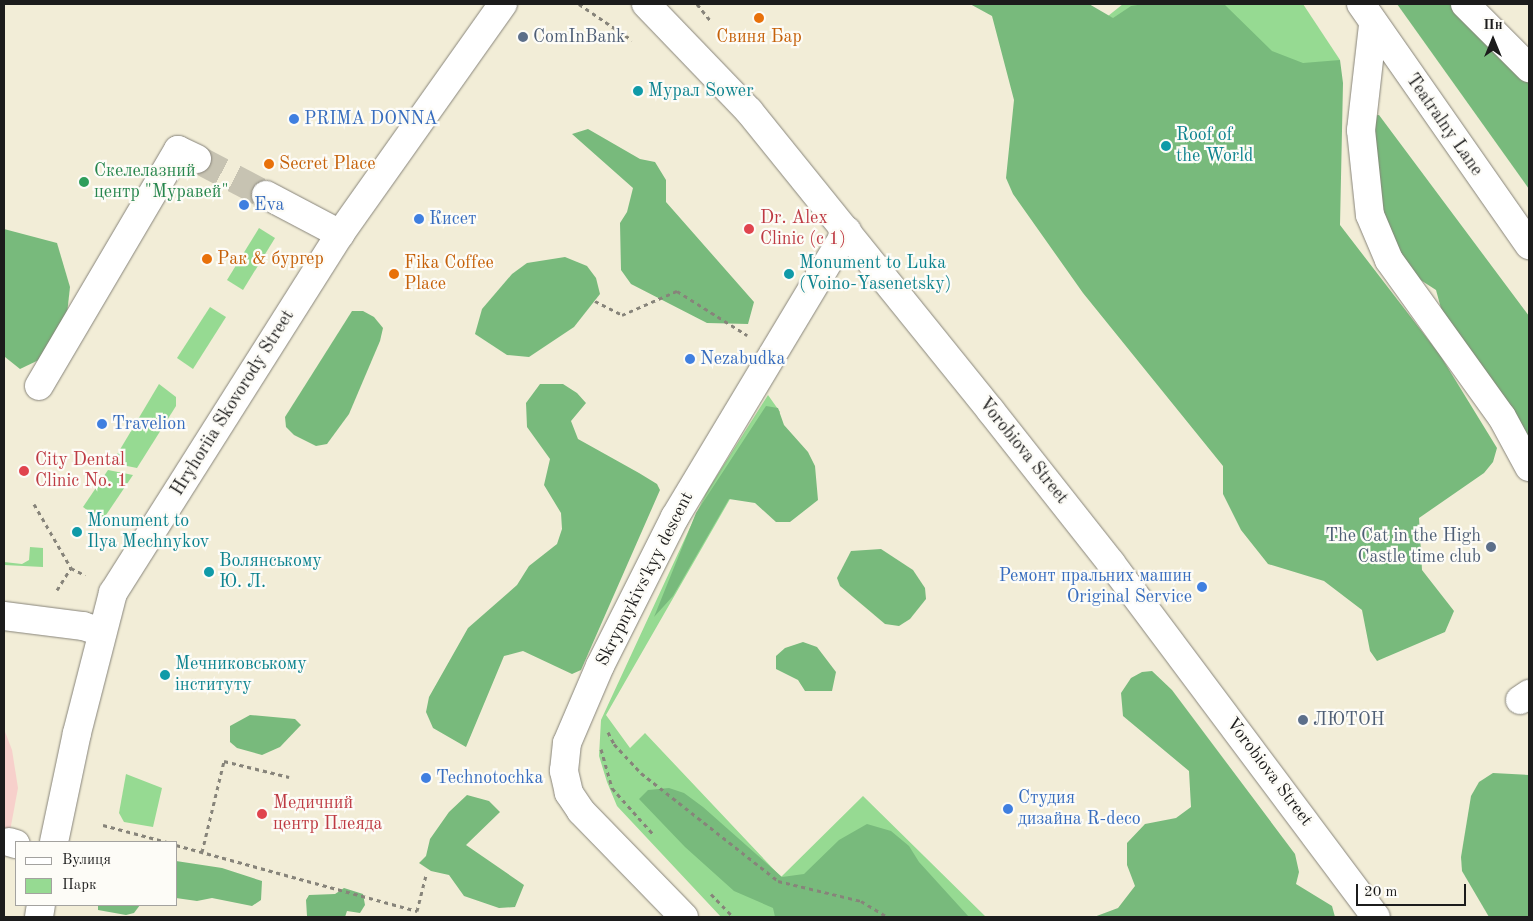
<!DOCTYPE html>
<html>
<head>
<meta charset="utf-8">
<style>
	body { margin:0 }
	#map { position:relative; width:1533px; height:921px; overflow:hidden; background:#f2edd7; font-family:"Old Standard TT",serif }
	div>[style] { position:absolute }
	.built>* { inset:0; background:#f7d0cb }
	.green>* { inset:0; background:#96da92 }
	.forest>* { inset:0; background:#78ba7c }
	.minor-tunnel>* { height:28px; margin-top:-14px; transform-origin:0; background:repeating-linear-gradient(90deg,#c7c3b2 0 28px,transparent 0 42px) }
	.path>* { height:3px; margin-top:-1.5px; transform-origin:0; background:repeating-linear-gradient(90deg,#87847a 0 4px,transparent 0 8px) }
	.roads { filter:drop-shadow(0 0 1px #87847a) drop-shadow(0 0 1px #87847a) }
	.minor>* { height:28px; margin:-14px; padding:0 14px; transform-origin:14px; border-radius:14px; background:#fff }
	.major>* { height:28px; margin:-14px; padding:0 14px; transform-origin:14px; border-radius:14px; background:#fff }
	.dots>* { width:14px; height:14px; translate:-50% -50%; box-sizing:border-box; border:2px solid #fdfcf7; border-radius:50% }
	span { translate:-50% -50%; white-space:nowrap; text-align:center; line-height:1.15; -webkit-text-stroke:4.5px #fdfcf7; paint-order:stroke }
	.service-label { font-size:18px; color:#4e5e75 }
	.left { translate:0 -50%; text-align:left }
	.right { translate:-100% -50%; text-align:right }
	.food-label { font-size:18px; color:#c56008 }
	.culture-label { font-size:18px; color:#0d838f }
	.shop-label { font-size:18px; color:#366cbe }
	.street-label { font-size:18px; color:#1c1c1c }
	.leisure-label { font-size:18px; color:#27864d }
	.health-label { font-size:18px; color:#be3a42 }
	.frame { position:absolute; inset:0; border:5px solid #1c1c1c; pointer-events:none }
	.legend { position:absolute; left:15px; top:841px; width:162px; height:65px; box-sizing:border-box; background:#fdfcf7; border:1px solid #a3a29f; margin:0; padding:6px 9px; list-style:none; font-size:15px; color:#1c1c1c }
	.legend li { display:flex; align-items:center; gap:10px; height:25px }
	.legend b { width:25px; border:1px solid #a3a29f }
	.north { position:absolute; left:1468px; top:15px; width:50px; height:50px; -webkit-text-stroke:4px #fdfcf7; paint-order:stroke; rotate:0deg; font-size:14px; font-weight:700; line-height:20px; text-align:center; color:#1c1c1c }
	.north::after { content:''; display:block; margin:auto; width:18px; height:22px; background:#1c1c1c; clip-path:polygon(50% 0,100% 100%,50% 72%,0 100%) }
	.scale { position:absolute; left:1356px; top:884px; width:110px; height:22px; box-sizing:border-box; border:2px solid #1c1c1c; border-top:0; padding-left:6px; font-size:15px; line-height:18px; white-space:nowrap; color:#1c1c1c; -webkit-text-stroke:4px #fdfcf7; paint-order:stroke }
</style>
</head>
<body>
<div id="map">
	<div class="built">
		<i style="clip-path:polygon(4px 729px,12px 750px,18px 788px,5px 858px)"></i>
	</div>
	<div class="green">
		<i style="clip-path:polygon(1123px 4px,1303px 4px,1340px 60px,1308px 81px,1141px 32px,1108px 16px)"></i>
		<i style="clip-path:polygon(259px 228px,275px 238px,243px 290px,227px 280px)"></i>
		<i style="clip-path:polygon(210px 307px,226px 317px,193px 369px,177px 358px)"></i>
		<i style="clip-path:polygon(159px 384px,176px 397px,176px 406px,137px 468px,112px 463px)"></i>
		<i style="clip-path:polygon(768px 395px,780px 412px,606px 715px,630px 748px,645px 733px,781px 877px,863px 796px,986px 917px,721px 917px,617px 806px,607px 782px,599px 756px,601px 720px,706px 493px)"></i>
		<i style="clip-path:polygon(108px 470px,133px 475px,102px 521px,83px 507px)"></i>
		<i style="clip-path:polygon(30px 547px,43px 548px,43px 567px,4px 565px,4px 562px,22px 564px,29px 560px)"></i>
		<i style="clip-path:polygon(126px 774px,162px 788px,153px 827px,124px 822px,119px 813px)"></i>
	</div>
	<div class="forest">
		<i style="clip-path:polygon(970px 4px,1089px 4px,1113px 18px,1131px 6px,1144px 4px,1224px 4px,1272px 51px,1303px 63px,1340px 60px,1343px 83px,1340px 225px,1440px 355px,1497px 448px,1493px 462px,1484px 473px,1419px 518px,1422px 570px,1454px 611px,1445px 632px,1377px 661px,1370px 651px,1362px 610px,1324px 581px,1268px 564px,1241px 530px,1223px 494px,1223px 466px,1083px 293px,1013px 194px,1006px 178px,1014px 100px,992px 16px)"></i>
		<i style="clip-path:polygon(1397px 4px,1451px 4px,1529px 84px,1529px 189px)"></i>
		<i style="clip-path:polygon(1379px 115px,1529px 316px,1529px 453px,1442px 312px,1436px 290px,1419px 279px,1393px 253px,1380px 218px,1370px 116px)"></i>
		<i style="clip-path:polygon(588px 129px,640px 159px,655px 162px,666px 180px,666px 202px,754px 302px,748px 324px,707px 323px,631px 284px,621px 270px,620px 223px,627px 212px,633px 188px,572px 134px)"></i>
		<i style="clip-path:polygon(4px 229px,57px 243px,70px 287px,65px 332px,43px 358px,20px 369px,5px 357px,4px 349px)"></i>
		<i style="clip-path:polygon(565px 257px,587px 266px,596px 278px,600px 294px,574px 327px,529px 357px,507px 355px,475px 334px,482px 309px,512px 274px,527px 263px)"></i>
		<i style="clip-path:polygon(352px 311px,363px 311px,374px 317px,383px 328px,380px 341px,349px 414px,327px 444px,316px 446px,294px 435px,286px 427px,285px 417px)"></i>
		<i style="clip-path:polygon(540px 384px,563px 384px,577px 393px,586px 403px,571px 421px,578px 439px,639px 473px,657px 484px,660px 490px,581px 670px,572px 674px,523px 651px,504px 656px,466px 747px,433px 728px,426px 712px,429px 697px,468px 628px,517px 585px,529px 566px,557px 544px,562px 529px,561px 513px,544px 485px,550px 459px,527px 427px,526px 403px)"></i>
		<i style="clip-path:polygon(766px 406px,778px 408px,784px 425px,808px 452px,815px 466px,818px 500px,790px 522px,776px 522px,755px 503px,729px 499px,673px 596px,654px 617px,696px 513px)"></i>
		<i style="clip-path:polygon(881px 549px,913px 570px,925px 588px,926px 599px,910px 619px,899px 626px,885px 624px,840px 586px,837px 578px,851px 551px)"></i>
		<i style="clip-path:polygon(803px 642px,817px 647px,836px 672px,832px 691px,805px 691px,798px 680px,776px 669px,776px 656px,785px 648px)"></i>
		<i style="clip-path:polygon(1152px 671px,1172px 690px,1295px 854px,1299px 872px,1296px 884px,1332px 906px,1335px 917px,1094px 917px,1118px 908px,1135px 886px,1127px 865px,1127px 843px,1145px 824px,1176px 818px,1191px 807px,1189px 771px,1123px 716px,1121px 693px,1131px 678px,1142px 672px)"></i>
		<i style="clip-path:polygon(250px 715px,295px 719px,301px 725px,280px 747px,262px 755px,237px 748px,230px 742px,230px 726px)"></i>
		<i style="clip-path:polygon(1493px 773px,1529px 775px,1529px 917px,1489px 917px,1462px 871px,1461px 857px,1471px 796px,1479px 782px)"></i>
		<i style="clip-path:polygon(669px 788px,684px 793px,703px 807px,782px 877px,804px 874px,839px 840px,867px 824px,891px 831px,909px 846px,919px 862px,969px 917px,775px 917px,773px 908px,734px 891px,685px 847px,639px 799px,648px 790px)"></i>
		<i style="clip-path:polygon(467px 795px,489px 801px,500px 812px,466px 845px,524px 885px,515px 907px,499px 908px,464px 896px,449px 875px,431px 871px,419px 863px,426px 856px,430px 839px,449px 812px)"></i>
		<i style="clip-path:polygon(176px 861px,222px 868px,262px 881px,261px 900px,252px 906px,212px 898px,197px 901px,176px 898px)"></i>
		<i style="clip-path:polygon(344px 888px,363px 894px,365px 905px,360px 913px,347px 911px,345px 917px,307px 916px,306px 900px,309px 895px,335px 894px)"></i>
		<i style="clip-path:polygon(98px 905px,140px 905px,134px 913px,126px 915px,98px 910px)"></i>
	</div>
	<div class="minor-tunnel">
		<i style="left:197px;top:159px;width:78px;rotate:27.6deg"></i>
	</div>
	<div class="path">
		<i style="left:579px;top:4px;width:64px;rotate:34.2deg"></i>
		<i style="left:697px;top:4px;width:22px;rotate:51deg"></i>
		<i style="left:595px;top:301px;width:30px;rotate:27deg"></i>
		<i style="left:622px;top:315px;width:60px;rotate:-23.6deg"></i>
		<i style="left:677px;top:291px;width:83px;rotate:32.2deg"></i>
		<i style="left:34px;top:504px;width:74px;rotate:60deg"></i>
		<i style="left:71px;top:568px;width:16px;rotate:27deg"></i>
		<i style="left:57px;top:590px;width:26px;rotate:-58deg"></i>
		<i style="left:608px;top:732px;width:13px;rotate:63deg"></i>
		<i style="left:614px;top:744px;width:40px;rotate:47deg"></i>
		<i style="left:641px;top:773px;width:174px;rotate:38.2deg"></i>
		<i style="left:778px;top:881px;width:85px;rotate:13.5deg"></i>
		<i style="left:861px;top:901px;width:31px;rotate:31deg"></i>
		<i style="left:601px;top:749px;width:41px;rotate:74.2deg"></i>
		<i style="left:612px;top:788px;width:62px;rotate:48.3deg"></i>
		<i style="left:103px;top:825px;width:66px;rotate:14.9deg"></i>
		<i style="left:176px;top:845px;width:250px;rotate:15.3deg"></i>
		<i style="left:417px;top:911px;width:36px;rotate:-76deg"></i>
		<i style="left:202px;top:852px;width:94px;rotate:-76.4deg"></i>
		<i style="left:224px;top:761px;width:67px;rotate:13.8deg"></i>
		<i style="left:711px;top:894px;width:32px;rotate:46deg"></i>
	</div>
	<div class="roads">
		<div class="minor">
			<i style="left:646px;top:4px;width:149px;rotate:46.1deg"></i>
			<i style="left:749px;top:111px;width:385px;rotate:51.1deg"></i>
			<i style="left:991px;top:411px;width:194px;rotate:51.7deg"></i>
			<i style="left:1111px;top:563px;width:442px;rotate:53.2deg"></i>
			<i style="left:1361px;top:4px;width:294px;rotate:55.1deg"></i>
			<i style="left:1465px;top:4px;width:91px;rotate:45deg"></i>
			<i style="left:1373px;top:25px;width:106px;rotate:96.5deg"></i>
			<i style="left:1361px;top:130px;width:85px;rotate:84deg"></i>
			<i style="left:1370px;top:215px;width:49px;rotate:67.1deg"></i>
			<i style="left:1389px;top:260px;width:193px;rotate:54.3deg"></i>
			<i style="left:1502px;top:417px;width:57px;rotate:61.6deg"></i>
			<i style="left:266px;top:195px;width:84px;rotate:27.8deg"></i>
			<i style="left:39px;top:386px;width:274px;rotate:-59.5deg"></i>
			<i style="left:178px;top:150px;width:21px;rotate:25deg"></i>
			<i style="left:4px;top:616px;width:80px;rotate:7.2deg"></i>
			<i style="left:83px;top:626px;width:19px;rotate:18deg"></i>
			<i style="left:1520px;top:700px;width:11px;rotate:-34deg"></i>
			<i style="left:9px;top:842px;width:7px;rotate:16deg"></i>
			<i style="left:684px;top:917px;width:148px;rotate:-134.2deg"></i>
			<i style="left:581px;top:811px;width:22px;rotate:-124deg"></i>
			<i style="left:569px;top:793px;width:23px;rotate:-103deg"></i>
			<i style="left:564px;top:771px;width:28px;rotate:-84deg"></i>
			<i style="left:567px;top:743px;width:84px;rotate:-66.8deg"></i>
			<i style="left:600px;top:666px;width:167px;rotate:-63.3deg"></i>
			<i style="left:675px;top:517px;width:334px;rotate:-59deg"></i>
		</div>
		<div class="major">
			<i style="left:54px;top:842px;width:111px;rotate:-78.1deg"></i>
			<i style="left:77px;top:733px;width:145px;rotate:-75.6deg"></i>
			<i style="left:113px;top:593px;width:425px;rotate:-57.7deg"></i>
			<i style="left:340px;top:234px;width:282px;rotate:-54.7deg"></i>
			<i style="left:39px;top:917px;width:12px;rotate:-81deg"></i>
		</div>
	</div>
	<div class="dots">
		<i style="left:759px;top:18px;background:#e8710a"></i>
		<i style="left:523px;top:37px;background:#5c6f8a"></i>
		<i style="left:638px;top:91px;background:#0f9aa8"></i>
		<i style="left:294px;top:119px;background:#3f7fe0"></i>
		<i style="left:1166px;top:146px;background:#0f9aa8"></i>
		<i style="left:269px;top:164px;background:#e8710a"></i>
		<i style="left:84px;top:182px;background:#2e9e5b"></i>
		<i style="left:244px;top:205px;background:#3f7fe0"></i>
		<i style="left:419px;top:219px;background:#3f7fe0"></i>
		<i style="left:749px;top:229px;background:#e0444e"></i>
		<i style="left:207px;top:259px;background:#e8710a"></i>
		<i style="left:394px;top:274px;background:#e8710a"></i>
		<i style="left:789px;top:274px;background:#0f9aa8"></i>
		<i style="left:690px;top:359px;background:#3f7fe0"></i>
		<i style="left:102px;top:424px;background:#3f7fe0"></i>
		<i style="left:24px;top:471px;background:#e0444e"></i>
		<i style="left:77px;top:532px;background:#0f9aa8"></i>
		<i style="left:1491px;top:547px;background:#5c6f8a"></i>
		<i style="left:209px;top:572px;background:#0f9aa8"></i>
		<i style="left:1202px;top:587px;background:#3f7fe0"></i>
		<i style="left:165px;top:675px;background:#0f9aa8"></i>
		<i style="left:1303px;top:720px;background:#5c6f8a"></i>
		<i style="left:426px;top:778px;background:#3f7fe0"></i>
		<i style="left:1008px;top:809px;background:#3f7fe0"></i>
		<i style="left:262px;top:814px;background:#e0444e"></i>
	</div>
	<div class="service-label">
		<span class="left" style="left:533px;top:37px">ComInBank</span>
		<span class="right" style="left:1481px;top:547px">The Cat in the High<br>Castle time club</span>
		<span class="left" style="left:1313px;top:720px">ЛЮТОН</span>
	</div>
	<div class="food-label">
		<span style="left:759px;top:37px">Свиня Бар</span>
		<span class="left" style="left:279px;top:164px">Secret Place</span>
		<span class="left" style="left:217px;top:259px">Рак &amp; бургер</span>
		<span class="left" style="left:404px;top:274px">Fika Coffee<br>Place</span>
	</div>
	<div class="culture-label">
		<span class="left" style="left:648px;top:91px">Мурал Sower</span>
		<span class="left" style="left:1176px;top:146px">Roof of<br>the World</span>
		<span class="left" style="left:799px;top:274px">Monument to Luka<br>(Voino-Yasenetsky)</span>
		<span class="left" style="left:87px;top:532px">Monument to<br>Ilya Mechnykov</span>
		<span class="left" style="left:219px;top:572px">Волянському<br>Ю. Л.</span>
		<span class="left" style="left:175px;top:675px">Мечниковському<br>інституту</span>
	</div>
	<div class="shop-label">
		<span class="left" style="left:304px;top:119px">PRIMA DONNA</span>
		<span class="left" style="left:254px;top:205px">Eva</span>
		<span class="left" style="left:429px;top:219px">Кисет</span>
		<span class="left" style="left:700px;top:359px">Nezabudka</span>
		<span class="left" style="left:112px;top:424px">Travelion</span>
		<span class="right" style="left:1192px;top:587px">Ремонт пральних машин<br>Original Service</span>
		<span class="left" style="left:436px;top:778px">Technotochka</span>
		<span class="left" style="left:1018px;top:809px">Студия<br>дизайна R-deco</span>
	</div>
	<div class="street-label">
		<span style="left:1444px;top:125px;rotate:55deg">Teatralny Lane</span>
		<span style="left:233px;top:403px;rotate:-58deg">Hryhoriia Skovorody Street</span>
		<span style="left:1023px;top:451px;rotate:51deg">Vorobiova Street</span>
		<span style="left:645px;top:579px;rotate:-63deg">Skrypnykivsʹkyy descent</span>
		<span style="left:1269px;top:772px;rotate:53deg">Vorobiova Street</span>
	</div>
	<div class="leisure-label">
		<span class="left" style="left:94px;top:182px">Скелелазний<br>центр "Муравей"</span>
	</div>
	<div class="health-label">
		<span class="left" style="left:760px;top:229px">Dr. Alex<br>Clinic (c 1)</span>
		<span class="left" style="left:35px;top:471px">City Dental<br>Clinic No. 1</span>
		<span class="left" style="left:273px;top:814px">Медичний<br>центр Плеяда</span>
	</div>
	<div class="frame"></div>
	<ul class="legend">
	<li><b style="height:6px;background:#fff"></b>Вулиця</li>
	<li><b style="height:14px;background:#96da92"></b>Парк</li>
	</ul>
	<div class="north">Пн</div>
	<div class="scale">20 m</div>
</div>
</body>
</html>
